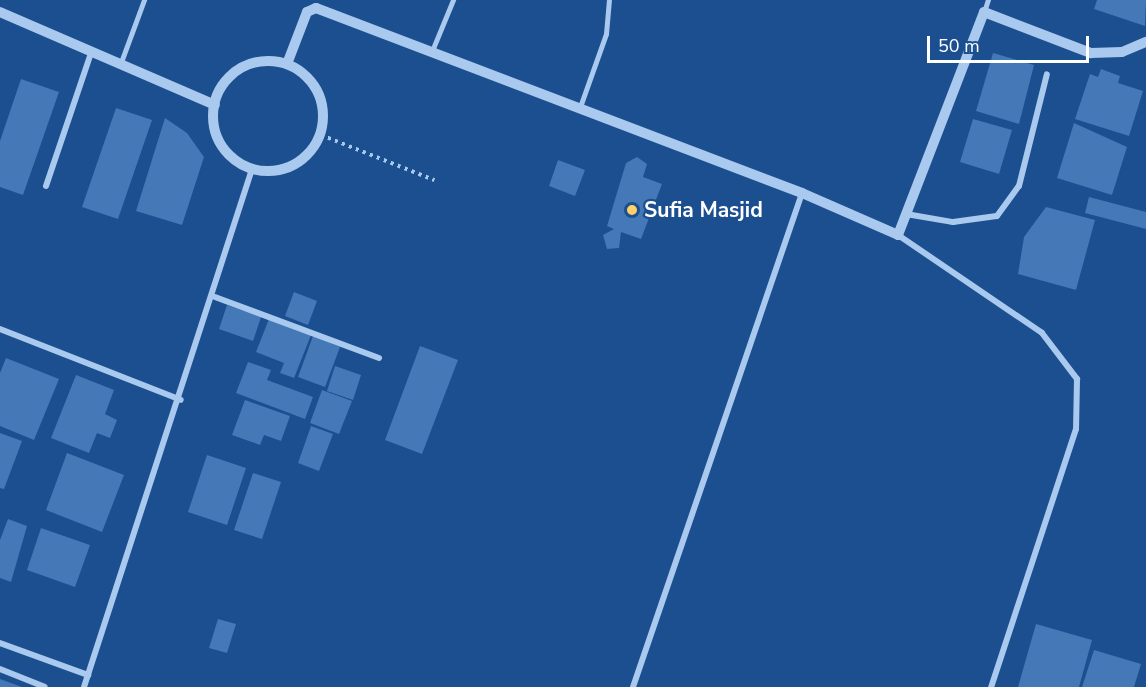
<!DOCTYPE html>
<html>
<head>
<meta charset="utf-8">
<style>
	body { margin:0 }
	#map { position:relative; width:1146px; height:687px; overflow:hidden; background:#1b4f8f; font-family:"Nunito Sans",sans-serif }
	div>[style] { position:absolute }
	.building>* { inset:0; background:#4478b7 }
	.path>* { height:4px; margin-top:-2px; transform-origin:0; background:repeating-linear-gradient(90deg,#a9c9ee 0 3px,transparent 0 7.5px) }
	.service>* { height:4.5px; margin:-2.25px; padding:0 2.25px; transform-origin:2.25px; border-radius:2.25px; background:#a9c9ee }
	.minor>* { height:6px; margin:-3px; padding:0 3px; transform-origin:3px; border-radius:3px; background:#a9c9ee }
	.tertiary>* { height:10px; margin:-5px; padding:0 5px; transform-origin:5px; border-radius:5px; background:#a9c9ee }
	.tertiary>.ring { margin:-5px; padding:0; box-sizing:content-box; background:none; border:10px solid #a9c9ee; border-radius:50% }
	.dots>* { width:16px; height:16px; translate:-50% -50%; box-sizing:border-box; border:3px solid #1b4f8f; border-radius:50% }
	span { translate:-50% -50%; white-space:nowrap; text-align:center; line-height:1.15; -webkit-text-stroke:4.5px #1b4f8f; paint-order:stroke }
	.poi-label { font-size:21px; color:#fff; font-weight:700 }
	.left { translate:0 -50%; text-align:left }
	.scale { position:absolute; left:927px; top:36px; width:162px; height:27px; box-sizing:border-box; border:3px solid #fff; border-top:0; padding-left:8px; font-size:18px; line-height:21px; white-space:nowrap; color:#fff; -webkit-text-stroke:4px #1b4f8f; paint-order:stroke }
</style>
</head>
<body>
<div id="map">
	<div class="building">
		<i style="clip-path:polygon(1097px 0,1146px 0,1145px 26px,1094px 9px)"></i>
		<i style="clip-path:polygon(993px 53px,1034px 65px,1019px 124px,976px 111px)"></i>
		<i style="clip-path:polygon(1101px 69px,1120px 76px,1118px 83px,1143px 91px,1129px 136px,1075px 119px,1090px 74px,1098px 77px)"></i>
		<i style="clip-path:polygon(21px 79px,59px 92px,23px 195px,0 187px,0 141px)"></i>
		<i style="clip-path:polygon(116px 108px,152px 120px,118px 219px,82px 207px)"></i>
		<i style="clip-path:polygon(165px 118px,187px 133px,204px 157px,182px 225px,136px 211px)"></i>
		<i style="clip-path:polygon(973px 119px,1012px 130px,999px 174px,960px 162px)"></i>
		<i style="clip-path:polygon(1074px 123px,1127px 147px,1112px 195px,1057px 178px)"></i>
		<i style="clip-path:polygon(637px 157px,647px 164px,643px 177px,662px 184px,641px 239px,621px 232px,619px 248px,607px 249px,603px 235px,614px 229px,607px 226px,626px 163px)"></i>
		<i style="clip-path:polygon(558px 160px,585px 170px,575px 196px,549px 186px)"></i>
		<i style="clip-path:polygon(1089px 197px,1146px 212px,1146px 229px,1085px 213px)"></i>
		<i style="clip-path:polygon(1046px 207px,1095px 220px,1076px 290px,1018px 274px,1024px 237px)"></i>
		<i style="clip-path:polygon(294px 292px,317px 301px,308px 325px,285px 316px)"></i>
		<i style="clip-path:polygon(227px 305px,261px 317px,253px 341px,219px 329px)"></i>
		<i style="clip-path:polygon(269px 319px,311px 335px,294px 378px,280px 373px,284px 363px,256px 352px)"></i>
		<i style="clip-path:polygon(313px 336px,340px 347px,325px 387px,298px 377px)"></i>
		<i style="clip-path:polygon(420px 346px,458px 360px,422px 454px,385px 440px)"></i>
		<i style="clip-path:polygon(6px 358px,59px 379px,34px 440px,0 426px,0 373px)"></i>
		<i style="clip-path:polygon(248px 362px,271px 370px,267px 380px,313px 397px,305px 419px,236px 393px)"></i>
		<i style="clip-path:polygon(335px 366px,361px 375px,353px 400px,327px 391px)"></i>
		<i style="clip-path:polygon(76px 375px,114px 390px,105px 414px,117px 420px,110px 438px,97px 433px,89px 453px,51px 438px)"></i>
		<i style="clip-path:polygon(322px 390px,352px 401px,339px 434px,310px 423px)"></i>
		<i style="clip-path:polygon(245px 400px,290px 416px,281px 441px,264px 435px,260px 445px,232px 435px)"></i>
		<i style="clip-path:polygon(311px 426px,333px 434px,319px 471px,298px 463px)"></i>
		<i style="clip-path:polygon(0 433px,22px 441px,4px 489px,0 488px)"></i>
		<i style="clip-path:polygon(67px 453px,124px 475px,102px 532px,46px 510px)"></i>
		<i style="clip-path:polygon(207px 455px,246px 468px,227px 525px,188px 512px)"></i>
		<i style="clip-path:polygon(253px 473px,281px 482px,262px 539px,234px 530px)"></i>
		<i style="clip-path:polygon(8px 519px,27px 526px,11px 582px,0 578px,0 540px)"></i>
		<i style="clip-path:polygon(41px 528px,90px 545px,75px 587px,27px 570px)"></i>
		<i style="clip-path:polygon(218px 619px,236px 624px,227px 653px,209px 648px)"></i>
		<i style="clip-path:polygon(1036px 624px,1092px 640px,1079px 687px,1018px 687px)"></i>
		<i style="clip-path:polygon(1094px 650px,1141px 664px,1134px 687px,1082px 687px)"></i>
		<i style="clip-path:polygon(0 679px,22px 687px,0 687px)"></i>
	</div>
	<div class="path">
		<i style="left:321px;top:135px;width:122px;rotate:21.7deg"></i>
	</div>
	<div class="service">
		<i style="left:984px;top:12px;width:13px;rotate:-72deg"></i>
		<i style="left:432px;top:51px;width:55px;rotate:-67.6deg"></i>
		<i style="left:120px;top:65px;width:69px;rotate:-69.7deg"></i>
		<i style="left:580px;top:107px;width:77px;rotate:-70.4deg"></i>
		<i style="left:606px;top:34px;width:34px;rotate:-85deg"></i>
	</div>
	<div class="minor">
		<i style="left:46px;top:186px;width:140px;rotate:-71.3deg"></i>
		<i style="left:906px;top:214px;width:48px;rotate:9.7deg"></i>
		<i style="left:953px;top:222px;width:44px;rotate:-7.8deg"></i>
		<i style="left:997px;top:216px;width:37px;rotate:-54deg"></i>
		<i style="left:1019px;top:186px;width:115px;rotate:-76deg"></i>
		<i style="left:898px;top:235px;width:174px;rotate:34.2deg"></i>
		<i style="left:1042px;top:333px;width:58px;rotate:52.7deg"></i>
		<i style="left:1077px;top:379px;width:50px;rotate:91.1deg"></i>
		<i style="left:1076px;top:429px;width:272px;rotate:108.2deg"></i>
		<i style="left:215px;top:297px;width:175px;rotate:20.4deg"></i>
		<i style="left:0;top:329px;width:194px;rotate:21.4deg"></i>
		<i style="left:0;top:643px;width:94px;rotate:20deg"></i>
		<i style="left:0;top:669px;width:48px;rotate:21.8deg"></i>
		<i style="left:84px;top:687px;width:545px;rotate:-72.03deg"></i>
		<i style="left:633px;top:687px;width:522px;rotate:-71.11deg"></i>
	</div>
	<div class="tertiary">
		<i style="left:0;top:12px;width:234px;rotate:23.4deg"></i>
		<i class="ring" style="left:213px;top:61px;width:100px;height:100px"></i>
		<i style="left:287px;top:64px;width:56px;rotate:-69deg"></i>
		<i style="left:307px;top:12px;width:10px;rotate:-24deg"></i>
		<i style="left:316px;top:8px;width:520px;rotate:20.84deg"></i>
		<i style="left:802px;top:193px;width:105px;rotate:23.6deg"></i>
		<i style="left:898px;top:235px;width:239px;rotate:-68.9deg"></i>
		<i style="left:984px;top:12px;width:115px;rotate:21deg"></i>
		<i style="left:1091px;top:53px;width:31px;rotate:-2deg"></i>
		<i style="left:1122px;top:52px;width:26px;rotate:-23deg"></i>
	</div>
	<div class="dots">
		<i style="left:632px;top:210px;background:#ffd166"></i>
	</div>
	<div class="poi-label">
		<span class="left" style="left:644px;top:210px">Sufia Masjid</span>
	</div>
	<div class="scale">50 m</div>
</div>
</body>
</html>
